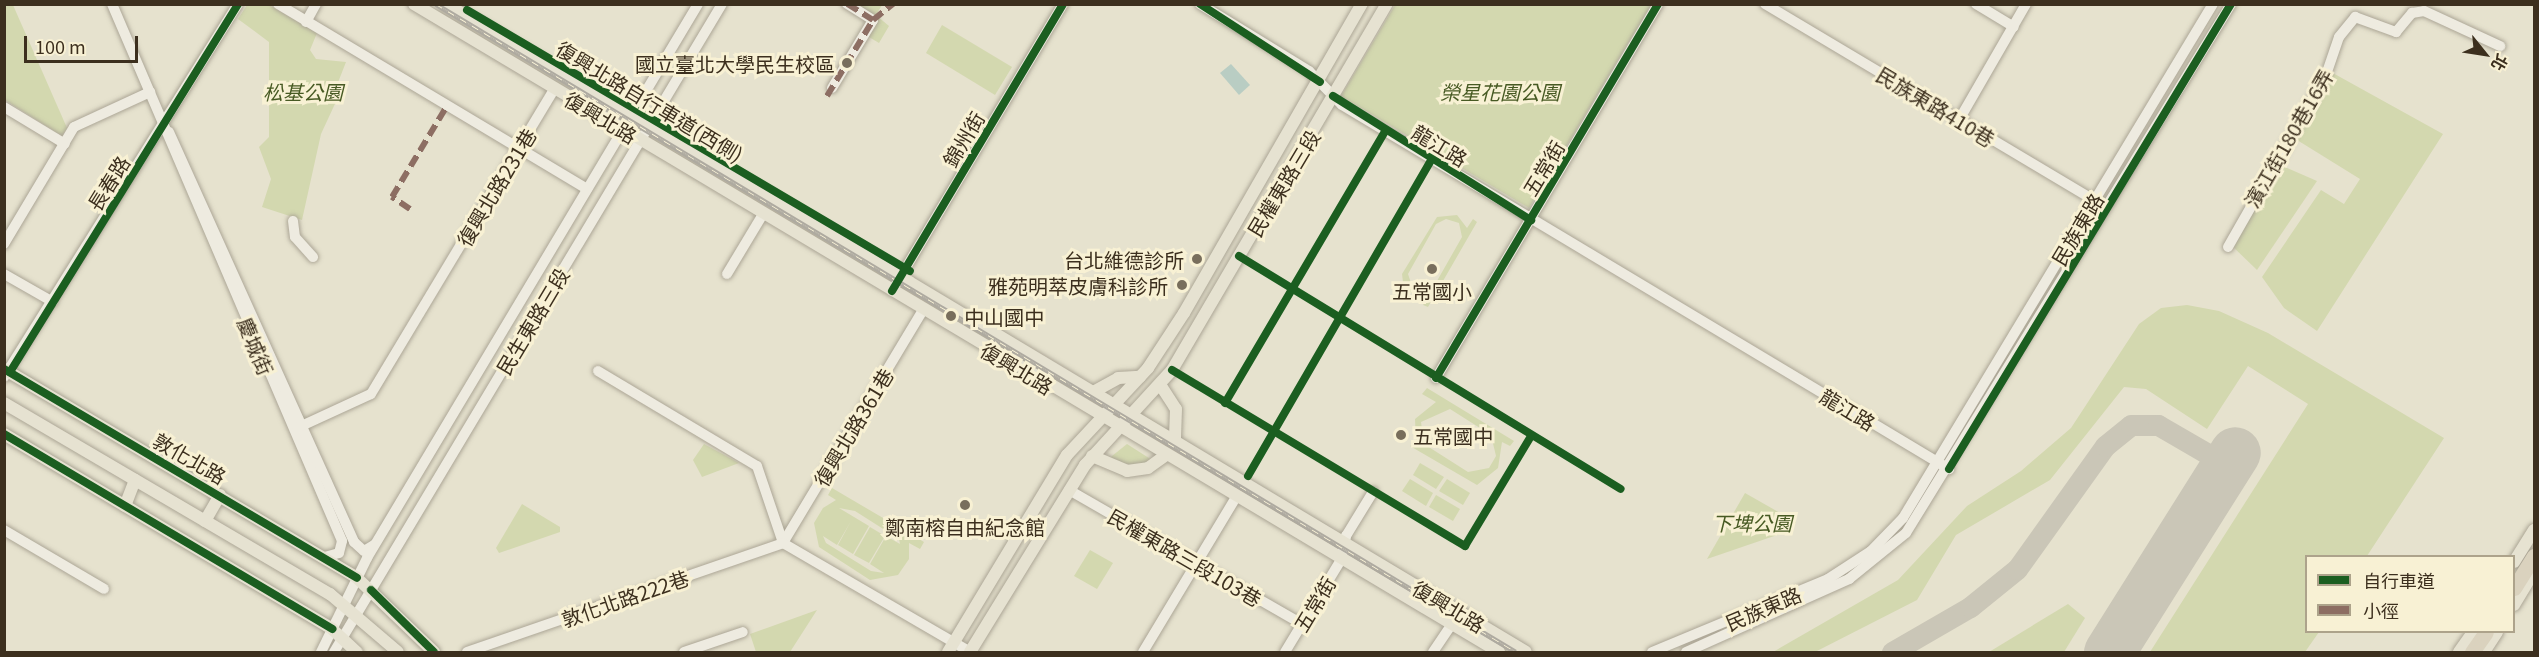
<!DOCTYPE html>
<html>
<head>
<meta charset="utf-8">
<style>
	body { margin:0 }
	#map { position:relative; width:2539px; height:657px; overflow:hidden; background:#e6e2ce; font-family:Georgia,"Noto Sans TC",serif }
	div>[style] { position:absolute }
	.green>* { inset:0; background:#d3d8af }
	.water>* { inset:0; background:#b9cdc3 }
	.taxiway>* { height:21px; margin:-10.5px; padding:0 10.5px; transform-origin:10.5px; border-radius:10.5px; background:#cac6b7 }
	.runway>* { height:51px; margin:-25.5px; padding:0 25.5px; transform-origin:25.5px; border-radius:25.5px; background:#cac6b7 }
	.roads { filter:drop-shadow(0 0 2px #aca696) drop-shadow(0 0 2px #aca696) }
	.minor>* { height:10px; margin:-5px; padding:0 5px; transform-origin:5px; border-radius:5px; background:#eeebe0 }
	.major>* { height:12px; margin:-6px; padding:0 6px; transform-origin:6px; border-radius:6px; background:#e6e2d1 }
	.highway>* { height:15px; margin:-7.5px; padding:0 7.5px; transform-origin:7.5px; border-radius:7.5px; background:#dad2be }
	.rail>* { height:4.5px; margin-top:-2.25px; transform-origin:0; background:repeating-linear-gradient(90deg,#f8f1d4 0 7px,#aeaaa0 0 14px); box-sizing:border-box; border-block:2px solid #aeaaa0 }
	.quiet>* { height:6px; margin-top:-3px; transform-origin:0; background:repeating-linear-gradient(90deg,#8d6e63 0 12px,transparent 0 18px) }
	.cycleway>* { height:8px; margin:-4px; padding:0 4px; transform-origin:4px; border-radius:4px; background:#1b5e20 }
	.dots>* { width:16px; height:16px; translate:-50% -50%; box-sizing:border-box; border:3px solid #f8f1d4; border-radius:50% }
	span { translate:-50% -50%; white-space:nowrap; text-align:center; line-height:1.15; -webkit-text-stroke:6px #f8f1d4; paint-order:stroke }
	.poi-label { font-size:20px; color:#3c2f1e }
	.right { translate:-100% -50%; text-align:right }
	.left { translate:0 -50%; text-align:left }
	.park-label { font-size:20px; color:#475a23; font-style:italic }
	.street-label { font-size:20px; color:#3c2f1e }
	.frame { position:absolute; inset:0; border:6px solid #3c2f1e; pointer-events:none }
	.legend { position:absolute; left:2305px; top:555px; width:210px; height:78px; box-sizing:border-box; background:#f8f1d4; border:2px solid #ada38b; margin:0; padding:8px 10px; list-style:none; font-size:18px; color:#3c2f1e }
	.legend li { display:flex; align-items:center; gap:12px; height:30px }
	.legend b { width:30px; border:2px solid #ada38b }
	.north { position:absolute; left:2455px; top:24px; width:60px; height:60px; -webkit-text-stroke:4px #f8f1d4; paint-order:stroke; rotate:120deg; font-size:16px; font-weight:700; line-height:24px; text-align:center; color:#3c2f1e }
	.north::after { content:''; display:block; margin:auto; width:21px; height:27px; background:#3c2f1e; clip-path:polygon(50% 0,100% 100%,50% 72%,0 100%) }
	.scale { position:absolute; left:24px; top:36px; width:114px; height:27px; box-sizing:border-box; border:3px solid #3c2f1e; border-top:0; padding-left:8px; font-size:18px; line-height:21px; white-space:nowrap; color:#3c2f1e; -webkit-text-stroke:4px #f8f1d4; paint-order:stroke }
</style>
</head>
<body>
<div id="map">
	<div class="green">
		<i style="clip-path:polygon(4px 5px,13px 5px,67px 128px,62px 136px,5px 100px)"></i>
		<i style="clip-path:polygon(247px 5px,269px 5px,317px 33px,310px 50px,316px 59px,346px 62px,337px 85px,340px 93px,321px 134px,302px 220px,262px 207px,271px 179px,259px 147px,269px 137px,269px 42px,238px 19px)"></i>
		<i style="clip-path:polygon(847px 5px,882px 5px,873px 20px,877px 16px,889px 26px,879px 43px,864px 34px,873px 20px)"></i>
		<i style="clip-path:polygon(1395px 5px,1651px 5px,1529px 208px,1341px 96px)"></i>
		<i style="clip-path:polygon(942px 25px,1012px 67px,995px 95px,926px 53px)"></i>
		<i style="clip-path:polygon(2331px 72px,2443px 134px,2317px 331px,2284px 308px,2262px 277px,2321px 190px,2344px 204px,2360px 179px,2289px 135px)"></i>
		<i style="clip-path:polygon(2273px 162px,2317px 181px,2257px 270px,2229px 243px)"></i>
		<i style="clip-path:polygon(evenodd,1457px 215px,1467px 228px,1473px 219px,1477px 222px,1428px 307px,1423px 305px,1427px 298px,1404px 290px,1402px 274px,1437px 217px,1457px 215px,1446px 219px,1459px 223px,1462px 237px,1433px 288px,1414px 292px,1408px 274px,1436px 224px,1446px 219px)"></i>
		<i style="clip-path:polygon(2187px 305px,2219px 311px,2268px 333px,2444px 438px,2367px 556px,2306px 556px,2306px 632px,2319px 632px,2305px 652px,2150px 652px,2308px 404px,2248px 366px,2207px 429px,2146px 389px,2124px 387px,2050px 480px,1956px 535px,1917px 600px,1815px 652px,1773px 652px,1898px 580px,1967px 506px,2021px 471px,2071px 428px,2139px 324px,2161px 308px)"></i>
		<i style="clip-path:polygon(evenodd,1427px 388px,1514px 441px,1510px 446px,1502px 442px,1498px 468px,1477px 485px,1410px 446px,1416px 443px,1415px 419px,1436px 402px,1422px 394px,1427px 388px,1450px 409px,1491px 435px,1496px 456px,1489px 468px,1468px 472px,1424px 444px,1421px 422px,1450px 409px)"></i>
		<i style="clip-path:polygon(704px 444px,739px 463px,702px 477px,693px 460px)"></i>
		<i style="clip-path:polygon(1127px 444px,1152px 460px,1135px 468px,1107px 460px)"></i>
		<i style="clip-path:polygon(1420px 463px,1444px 477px,1436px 489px,1413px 475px)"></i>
		<i style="clip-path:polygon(1410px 479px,1433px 493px,1426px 506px,1402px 491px)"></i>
		<i style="clip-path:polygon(1447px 479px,1470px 493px,1463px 505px,1439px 491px)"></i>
		<i style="clip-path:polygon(evenodd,832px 488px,924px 542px,920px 549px,909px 543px,909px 559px,898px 575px,870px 580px,819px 547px,814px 523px,823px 508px,836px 500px,828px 495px,832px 488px,839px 508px,855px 511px,899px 539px,900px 544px,886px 536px,870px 564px,884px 573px,871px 571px,826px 543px,823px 536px,837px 545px,851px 521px,838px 545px,853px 554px,869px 526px,839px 508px)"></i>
		<i style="clip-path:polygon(1745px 493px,1796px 522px,1789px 531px,1707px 559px)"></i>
		<i style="clip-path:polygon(1436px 495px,1460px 509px,1453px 521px,1429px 507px)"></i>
		<i style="clip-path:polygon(522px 504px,560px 527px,560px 532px,499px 553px,496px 548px)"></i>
		<i style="clip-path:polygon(870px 527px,885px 536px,869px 563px,854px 555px)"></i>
		<i style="clip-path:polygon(1090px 550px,1113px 563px,1097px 589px,1074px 576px)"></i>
		<i style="clip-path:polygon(2068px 604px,2085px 618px,2064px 652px,1989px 652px)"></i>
		<i style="clip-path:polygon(817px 610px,790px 652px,756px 652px,750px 634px)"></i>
	</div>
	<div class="water">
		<i style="clip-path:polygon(1231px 64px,1250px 85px,1239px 95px,1220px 73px)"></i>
	</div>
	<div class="taxiway">
		<i style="left:1892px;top:652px;width:90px;rotate:-30deg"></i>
		<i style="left:1970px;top:607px;width:60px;rotate:-39deg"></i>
		<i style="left:2017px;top:569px;width:151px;rotate:-54.4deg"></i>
		<i style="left:2105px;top:446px;width:33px;rotate:-39deg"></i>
		<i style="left:2131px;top:425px;width:27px"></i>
		<i style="left:2158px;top:425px;width:80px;rotate:30.1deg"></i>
	</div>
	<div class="runway">
		<i style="left:2109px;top:652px;width:236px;rotate:-57.8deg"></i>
	</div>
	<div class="roads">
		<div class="minor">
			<i style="left:112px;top:4px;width:584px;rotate:66.81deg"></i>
			<i style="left:342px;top:541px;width:12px;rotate:104deg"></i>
			<i style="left:339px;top:553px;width:15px;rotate:164deg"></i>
			<i style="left:278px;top:4px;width:360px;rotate:30.9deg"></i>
			<i style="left:1200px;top:4px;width:128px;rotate:31.6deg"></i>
			<i style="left:1309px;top:71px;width:47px;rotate:45.9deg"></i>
			<i style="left:1342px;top:105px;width:708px;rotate:30.95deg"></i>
			<i style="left:1765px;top:4px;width:390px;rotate:30.8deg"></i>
			<i style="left:1976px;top:4px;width:44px;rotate:31.2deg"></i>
			<i style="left:306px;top:22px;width:21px;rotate:-61deg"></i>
			<i style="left:832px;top:88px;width:79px;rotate:-58.9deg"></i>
			<i style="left:873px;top:20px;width:31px;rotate:-148deg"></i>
			<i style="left:4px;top:107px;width:71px;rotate:31.2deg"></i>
			<i style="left:1959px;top:120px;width:134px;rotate:-60deg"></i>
			<i style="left:169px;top:132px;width:450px;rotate:65.7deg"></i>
			<i style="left:354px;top:542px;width:13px;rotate:42deg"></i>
			<i style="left:364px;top:551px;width:12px;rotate:-31deg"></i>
			<i style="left:293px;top:221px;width:16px;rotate:83deg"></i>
			<i style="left:295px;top:237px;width:27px;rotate:48deg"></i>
			<i style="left:4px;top:244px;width:136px;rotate:-59.1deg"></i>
			<i style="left:74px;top:127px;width:84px;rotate:-24.7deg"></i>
			<i style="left:2228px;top:247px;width:198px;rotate:-60.3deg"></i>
			<i style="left:2326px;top:75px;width:40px;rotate:-71.1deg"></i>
			<i style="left:2339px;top:37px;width:26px;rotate:-51deg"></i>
			<i style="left:2355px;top:17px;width:44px;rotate:20.1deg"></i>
			<i style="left:2396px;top:32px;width:25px;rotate:-50deg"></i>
			<i style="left:2412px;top:13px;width:12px;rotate:-9deg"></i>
			<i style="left:2424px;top:11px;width:84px;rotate:24.7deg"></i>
			<i style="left:4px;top:274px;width:56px;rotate:29.7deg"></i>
			<i style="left:727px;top:274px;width:70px;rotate:-59deg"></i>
			<i style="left:892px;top:291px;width:334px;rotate:-59.2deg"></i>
			<i style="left:598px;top:371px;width:185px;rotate:30.9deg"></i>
			<i style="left:757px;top:466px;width:81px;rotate:71.3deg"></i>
			<i style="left:4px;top:377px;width:440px;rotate:-57.9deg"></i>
			<i style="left:1436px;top:378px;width:435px;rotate:-59.3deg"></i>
			<i style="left:297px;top:428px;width:81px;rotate:-24.7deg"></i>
			<i style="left:371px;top:394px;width:356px;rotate:-59deg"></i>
			<i style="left:1069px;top:490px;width:269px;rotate:29.9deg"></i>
			<i style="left:4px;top:530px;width:116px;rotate:30.5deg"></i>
			<i style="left:783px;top:543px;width:272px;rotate:-59deg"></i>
			<i style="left:783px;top:543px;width:216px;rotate:30.2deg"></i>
			<i style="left:321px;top:652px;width:105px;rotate:-63.9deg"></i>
			<i style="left:367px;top:558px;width:645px;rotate:-59.14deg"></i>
			<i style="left:334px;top:652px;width:755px;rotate:-59.09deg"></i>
			<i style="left:467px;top:652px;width:334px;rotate:-19deg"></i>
			<i style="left:684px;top:652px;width:62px;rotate:-18.7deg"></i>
			<i style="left:1143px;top:652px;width:181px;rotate:-59deg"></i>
			<i style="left:1285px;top:652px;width:108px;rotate:-58.7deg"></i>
			<i style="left:1341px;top:560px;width:25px;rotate:-78deg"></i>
			<i style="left:1346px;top:536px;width:52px;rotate:-58.5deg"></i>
			<i style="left:1433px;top:652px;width:32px;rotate:-56deg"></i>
			<i style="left:1652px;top:652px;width:191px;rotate:-22.5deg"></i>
			<i style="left:1828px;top:579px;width:51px;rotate:-33.1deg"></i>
			<i style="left:1871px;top:551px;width:46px;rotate:-45.9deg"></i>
			<i style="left:1903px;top:518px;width:600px;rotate:-58.91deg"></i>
			<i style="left:1686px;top:652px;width:179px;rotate:-24.1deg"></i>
			<i style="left:1849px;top:579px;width:73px;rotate:-38.9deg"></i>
			<i style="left:1906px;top:533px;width:621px;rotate:-58.43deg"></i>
		</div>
		<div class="major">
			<i style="left:414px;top:4px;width:1264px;rotate:30.85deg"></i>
			<i style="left:446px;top:4px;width:1259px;rotate:30.96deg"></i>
			<i style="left:4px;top:369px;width:410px;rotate:30.6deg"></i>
			<i style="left:357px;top:578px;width:107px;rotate:43.9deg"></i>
			<i style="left:1161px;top:386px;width:27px;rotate:57deg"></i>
			<i style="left:1176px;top:409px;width:32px;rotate:92deg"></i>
			<i style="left:1095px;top:391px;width:26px;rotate:-29deg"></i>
			<i style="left:1118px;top:378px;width:22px;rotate:-3deg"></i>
			<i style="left:4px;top:403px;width:378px;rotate:30.4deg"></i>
			<i style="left:330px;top:594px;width:89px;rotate:40.5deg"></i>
			<i style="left:4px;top:434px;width:382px;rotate:30.7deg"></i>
			<i style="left:332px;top:629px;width:34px;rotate:43deg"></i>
			<i style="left:1092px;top:456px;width:38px;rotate:23deg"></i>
			<i style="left:1127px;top:471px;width:21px;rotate:-8deg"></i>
			<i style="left:1148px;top:468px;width:22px;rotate:-36deg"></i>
			<i style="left:125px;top:506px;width:28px;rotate:-69deg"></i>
			<i style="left:205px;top:521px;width:30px;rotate:-60deg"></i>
			<i style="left:2514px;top:562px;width:38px;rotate:-58deg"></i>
			<i style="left:2514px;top:605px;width:39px;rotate:-59deg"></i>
			<i style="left:948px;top:652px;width:230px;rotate:-58.9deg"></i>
			<i style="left:1067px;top:455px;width:119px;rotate:-47deg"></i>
			<i style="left:1148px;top:368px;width:66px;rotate:-56.8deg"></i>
			<i style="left:1184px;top:313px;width:357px;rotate:-60.1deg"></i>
			<i style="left:970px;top:652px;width:220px;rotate:-58.4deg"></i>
			<i style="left:1085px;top:465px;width:129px;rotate:-47.5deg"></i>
			<i style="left:1172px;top:370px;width:424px;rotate:-59.6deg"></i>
			<i style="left:2459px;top:652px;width:24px;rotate:-55deg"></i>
			<i style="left:2484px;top:652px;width:24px;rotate:-57deg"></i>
		</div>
		<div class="highway">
			<i style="left:2514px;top:588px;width:38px;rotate:-58deg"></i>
			<i style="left:2472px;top:652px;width:24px;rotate:-55deg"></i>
		</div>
	</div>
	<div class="rail">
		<i style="left:436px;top:4px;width:1259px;rotate:30.96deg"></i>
	</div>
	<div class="quiet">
		<i style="left:873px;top:20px;width:26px;rotate:-39deg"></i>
		<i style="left:827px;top:96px;width:89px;rotate:-58.8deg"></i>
		<i style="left:873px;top:20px;width:31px;rotate:-148deg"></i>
		<i style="left:410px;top:209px;width:22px;rotate:-146deg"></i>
		<i style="left:392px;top:197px;width:106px;rotate:-58.9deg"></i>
	</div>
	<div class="cycleway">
		<i style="left:1200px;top:4px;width:143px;rotate:33deg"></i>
		<i style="left:467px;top:10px;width:514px;rotate:30.51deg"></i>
		<i style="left:1333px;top:96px;width:234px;rotate:32.1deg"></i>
		<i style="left:1239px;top:256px;width:447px;rotate:31.4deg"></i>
		<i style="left:892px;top:291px;width:334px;rotate:-59.2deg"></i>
		<i style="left:4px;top:369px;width:410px;rotate:30.6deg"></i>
		<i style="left:1172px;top:370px;width:342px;rotate:31deg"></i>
		<i style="left:1465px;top:546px;width:128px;rotate:-59deg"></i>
		<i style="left:10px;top:372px;width:433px;rotate:-58.2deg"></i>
		<i style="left:1436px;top:378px;width:435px;rotate:-59.3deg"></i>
		<i style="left:1225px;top:403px;width:316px;rotate:-59.5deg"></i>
		<i style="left:4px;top:434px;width:382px;rotate:30.7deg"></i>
		<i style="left:1949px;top:469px;width:544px;rotate:-58.77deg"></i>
		<i style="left:1248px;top:476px;width:367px;rotate:-59.9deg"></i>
		<i style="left:371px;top:590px;width:88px;rotate:44.5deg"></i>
	</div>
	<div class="dots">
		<i style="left:847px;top:63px;background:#786e5c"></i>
		<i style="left:1197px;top:259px;background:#786e5c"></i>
		<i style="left:1432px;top:269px;background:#786e5c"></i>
		<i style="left:1182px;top:285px;background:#786e5c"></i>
		<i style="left:951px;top:316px;background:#786e5c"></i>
		<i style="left:1401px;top:435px;background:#786e5c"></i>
		<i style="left:965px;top:505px;background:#786e5c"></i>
	</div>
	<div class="poi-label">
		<span class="right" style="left:835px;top:63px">國立臺北大學民生校區</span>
		<span class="right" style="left:1184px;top:259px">台北維德診所</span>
		<span class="right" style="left:1168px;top:285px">雅苑明萃皮膚科診所</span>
		<span style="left:1432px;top:290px">五常國小</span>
		<span class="left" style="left:964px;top:316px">中山國中</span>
		<span class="left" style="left:1413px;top:435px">五常國中</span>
		<span style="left:965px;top:526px">鄭南榕自由紀念館</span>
	</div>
	<div class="park-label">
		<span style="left:303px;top:91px">松基公園</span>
		<span style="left:1500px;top:91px">榮星花園公園</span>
		<span style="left:1752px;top:522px">下埤公園</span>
	</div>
	<div class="street-label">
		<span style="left:650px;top:101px;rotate:31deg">復興北路自行車道(西側)</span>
		<span style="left:1936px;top:106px;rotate:31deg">民族東路410巷</span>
		<span style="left:601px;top:117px;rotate:31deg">復興北路</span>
		<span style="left:2288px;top:138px;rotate:-60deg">濱江街180巷16弄</span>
		<span style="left:963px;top:139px;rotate:-59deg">錦州街</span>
		<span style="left:1440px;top:145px;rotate:31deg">龍江路</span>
		<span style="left:1543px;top:168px;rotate:-59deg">五常街</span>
		<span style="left:108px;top:183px;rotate:-58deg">長春路</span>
		<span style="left:1283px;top:183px;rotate:-59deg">民權東路三段</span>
		<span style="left:496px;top:187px;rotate:-59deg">復興北路231巷</span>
		<span style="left:2077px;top:229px;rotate:-59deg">民族東路</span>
		<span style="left:532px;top:321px;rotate:-59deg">民生東路三段</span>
		<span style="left:256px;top:346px;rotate:67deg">慶城街</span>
		<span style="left:1017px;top:368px;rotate:31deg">復興北路</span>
		<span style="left:1848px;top:409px;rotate:31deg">龍江路</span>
		<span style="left:853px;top:427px;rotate:-59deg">復興北路361巷</span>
		<span style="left:190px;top:458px;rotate:30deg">敦化北路</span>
		<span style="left:1185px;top:557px;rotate:30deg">民權東路三段103巷</span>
		<span style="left:625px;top:598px;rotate:-19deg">敦化北路222巷</span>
		<span style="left:1314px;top:604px;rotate:-59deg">五常街</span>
		<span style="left:1449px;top:606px;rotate:31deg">復興北路</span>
		<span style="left:1763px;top:608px;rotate:-23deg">民族東路</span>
	</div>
	<div class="frame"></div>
	<ul class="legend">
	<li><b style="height:8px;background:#1b5e20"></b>自行車道</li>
	<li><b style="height:8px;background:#8d6e63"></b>小徑</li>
	</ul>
	<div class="north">北</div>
	<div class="scale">100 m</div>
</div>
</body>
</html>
